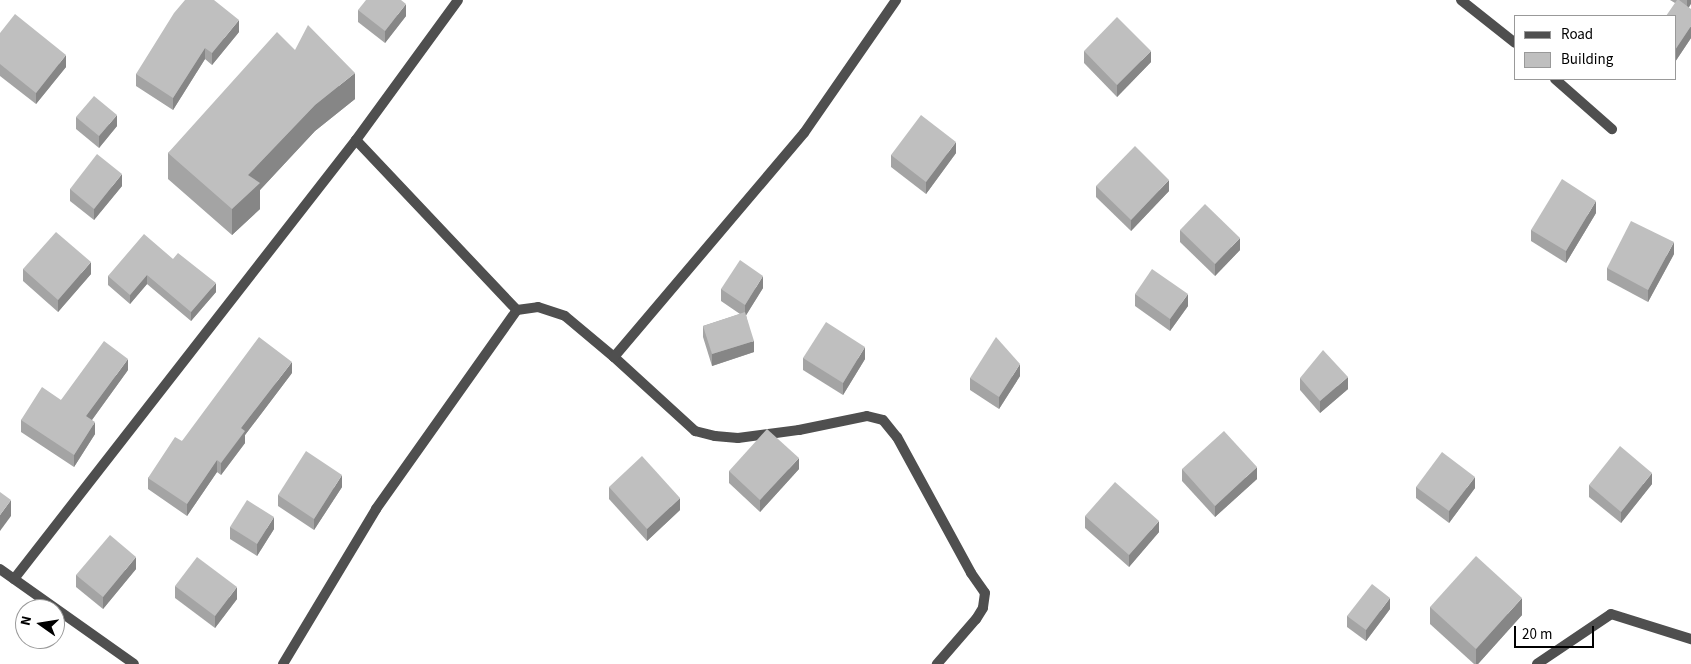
<!DOCTYPE html>
<html>
<head>
<meta charset="utf-8">
<style>
	body { margin:0 }
	#map { position:relative; width:1691px; height:664px; overflow:hidden; background:#fff; font-family:"Source Sans 3",sans-serif }
	div>[style] { position:absolute }
	.minor>* { height:10px; margin:-5px; padding:0 5px; transform-origin:5px; border-radius:5px; background:#4f4f4f }
	.wall>* { inset:0; background:#a4a4a4 }
	.shaded-wall>* { inset:0; background:#868686 }
	.building>* { inset:0; background:#bfbfbf }
	span { translate:-50% -50%; white-space:nowrap; text-align:center; line-height:1.15; -webkit-text-stroke:4.5px #fff; paint-order:stroke }
	.legend { position:absolute; left:1514px; top:15px; width:162px; height:65px; box-sizing:border-box; background:#fff; border:1px solid #999; margin:0; padding:6px 9px; list-style:none; font-size:15px; color:#000 }
	.legend li { display:flex; align-items:center; gap:10px; height:25px }
	.legend b { width:25px; border:1px solid #999 }
	.north { position:absolute; left:15px; top:599px; width:50px; height:50px; box-sizing:border-box; background:#fff; border:1px solid #999; border-radius:50%; rotate:283deg; font-size:14px; font-weight:700; line-height:20px; text-align:center; color:#000 }
	.north::after { content:''; display:block; margin:auto; width:18px; height:22px; background:#000; clip-path:polygon(50% 0,100% 100%,50% 72%,0 100%) }
	.scale { position:absolute; left:1514px; top:626px; width:80px; height:22px; box-sizing:border-box; border:2px solid #000; border-top:0; padding-left:6px; font-size:15px; line-height:18px; white-space:nowrap; color:#000; -webkit-text-stroke:4px #fff; paint-order:stroke }
</style>
</head>
<body>
<div id="map">
	<div class="minor">
		<i style="left:1461px;top:0;width:69px;rotate:38.5deg"></i>
		<i style="left:1555px;top:79px;width:76px;rotate:41.3deg"></i>
		<i style="left:356px;top:140px;width:234px;rotate:46.6deg"></i>
		<i style="left:614px;top:357px;width:110px;rotate:42.4deg"></i>
		<i style="left:695px;top:431px;width:21px;rotate:14deg"></i>
		<i style="left:715px;top:436px;width:23px;rotate:5deg"></i>
		<i style="left:738px;top:438px;width:62px;rotate:-7.5deg"></i>
		<i style="left:799px;top:430px;width:69px;rotate:-11.6deg"></i>
		<i style="left:867px;top:416px;width:16px;rotate:14deg"></i>
		<i style="left:883px;top:420px;width:22px;rotate:51deg"></i>
		<i style="left:897px;top:437px;width:155px;rotate:61.4deg"></i>
		<i style="left:971px;top:573px;width:24px;rotate:55deg"></i>
		<i style="left:985px;top:593px;width:15px;rotate:98deg"></i>
		<i style="left:983px;top:608px;width:13px;rotate:122deg"></i>
		<i style="left:976px;top:619px;width:60px;rotate:130.9deg"></i>
		<i style="left:0;top:569px;width:164px;rotate:35.3deg"></i>
		<i style="left:14px;top:579px;width:556px;rotate:-52.08deg"></i>
		<i style="left:356px;top:140px;width:173px;rotate:-53.9deg"></i>
		<i style="left:283px;top:664px;width:181px;rotate:-59deg"></i>
		<i style="left:376px;top:509px;width:244px;rotate:-54.7deg"></i>
		<i style="left:517px;top:310px;width:21px;rotate:-8deg"></i>
		<i style="left:538px;top:307px;width:28px;rotate:18deg"></i>
		<i style="left:565px;top:316px;width:64px;rotate:39.9deg"></i>
		<i style="left:614px;top:357px;width:294px;rotate:-49.7deg"></i>
		<i style="left:804px;top:133px;width:162px;rotate:-55.3deg"></i>
		<i style="left:1537px;top:664px;width:89px;rotate:-34deg"></i>
		<i style="left:1611px;top:614px;width:84px;rotate:17.4deg"></i>
	</div>
	<div class="wall">
		<i style="clip-path:polygon(1670px 0,1691px 0,1689px 7px,1691px 38px,1675px 62px,1675px 3px)"></i>
		<i style="clip-path:polygon(358px 10px,406px 16px,385px 43px,358px 22px)"></i>
		<i style="clip-path:polygon(239px 32px,212px 65px,205px 59px,173px 110px,136px 86px,136px 74px)"></i>
		<i style="clip-path:polygon(0 33px,66px 67px,36px 104px,0 76px)"></i>
		<i style="clip-path:polygon(295px 50px,355px 99px,315px 131px,260px 190px,260px 209px,232px 235px,168px 179px,168px 153px)"></i>
		<i style="clip-path:polygon(1084px 51px,1151px 62px,1117px 97px,1084px 63px)"></i>
		<i style="clip-path:polygon(76px 117px,117px 126px,99px 148px,76px 129px)"></i>
		<i style="clip-path:polygon(956px 153px,926px 194px,891px 167px,891px 155px)"></i>
		<i style="clip-path:polygon(122px 186px,94px 220px,70px 201px,70px 189px)"></i>
		<i style="clip-path:polygon(1096px 186px,1169px 191px,1131px 231px,1096px 197px)"></i>
		<i style="clip-path:polygon(1596px 213px,1566px 263px,1531px 241px,1531px 230px)"></i>
		<i style="clip-path:polygon(1180px 230px,1240px 250px,1215px 276px,1180px 242px)"></i>
		<i style="clip-path:polygon(1674px 254px,1648px 302px,1607px 280px,1607px 268px)"></i>
		<i style="clip-path:polygon(173px 259px,216px 292px,191px 321px,147px 284px,130px 304px,108px 285px,108px 276px)"></i>
		<i style="clip-path:polygon(23px 269px,91px 274px,58px 312px,23px 281px)"></i>
		<i style="clip-path:polygon(763px 288px,746px 315px,754px 352px,712px 366px,703px 337px,703px 326px,740px 314px,721px 301px,721px 289px)"></i>
		<i style="clip-path:polygon(1135px 294px,1188px 306px,1170px 331px,1135px 306px)"></i>
		<i style="clip-path:polygon(803px 358px,865px 359px,843px 395px,803px 370px)"></i>
		<i style="clip-path:polygon(128px 370px,92px 420px,95px 434px,74px 467px,21px 432px,21px 420px,61px 400px)"></i>
		<i style="clip-path:polygon(292px 373px,245px 435px,245px 443px,221px 475px,217px 472px,187px 516px,148px 489px,148px 478px,182px 441px)"></i>
		<i style="clip-path:polygon(1020px 376px,999px 409px,970px 390px,970px 378px)"></i>
		<i style="clip-path:polygon(1300px 378px,1348px 389px,1320px 413px,1300px 390px)"></i>
		<i style="clip-path:polygon(799px 469px,760px 512px,729px 483px,729px 471px)"></i>
		<i style="clip-path:polygon(1182px 469px,1257px 479px,1215px 517px,1182px 481px)"></i>
		<i style="clip-path:polygon(1652px 484px,1621px 523px,1589px 497px,1589px 485px)"></i>
		<i style="clip-path:polygon(342px 487px,314px 530px,278px 506px,278px 495px)"></i>
		<i style="clip-path:polygon(609px 487px,680px 510px,647px 541px,609px 499px)"></i>
		<i style="clip-path:polygon(1416px 487px,1475px 488px,1449px 523px,1416px 498px)"></i>
		<i style="clip-path:polygon(1085px 516px,1159px 532px,1129px 567px,1085px 528px)"></i>
		<i style="clip-path:polygon(230px 527px,274px 529px,257px 556px,230px 539px)"></i>
		<i style="clip-path:polygon(136px 569px,103px 609px,76px 587px,76px 575px)"></i>
		<i style="clip-path:polygon(175px 586px,237px 599px,215px 628px,175px 598px)"></i>
		<i style="clip-path:polygon(1430px 607px,1522px 615px,1478px 664px,1474px 664px,1430px 624px)"></i>
		<i style="clip-path:polygon(1390px 609px,1366px 641px,1347px 627px,1347px 616px)"></i>
	</div>
	<div class="shaded-wall">
		<i style="clip-path:polygon(1687px 0,1691px 0,1691px 4px,1687px 10px)"></i>
		<i style="clip-path:polygon(406px 4px,406px 16px,385px 43px,385px 31px)"></i>
		<i style="clip-path:polygon(239px 20px,239px 32px,212px 65px,212px 53px)"></i>
		<i style="clip-path:polygon(1691px 26px,1691px 38px,1675px 62px,1675px 50px)"></i>
		<i style="clip-path:polygon(205px 48px,205px 59px,173px 110px,173px 98px)"></i>
		<i style="clip-path:polygon(1151px 51px,1151px 62px,1117px 97px,1117px 85px)"></i>
		<i style="clip-path:polygon(66px 55px,66px 67px,36px 104px,36px 93px)"></i>
		<i style="clip-path:polygon(355px 73px,355px 99px,315px 131px,260px 190px,260px 209px,232px 235px,232px 209px,248px 175px,315px 105px)"></i>
		<i style="clip-path:polygon(117px 115px,117px 126px,99px 148px,99px 136px)"></i>
		<i style="clip-path:polygon(956px 142px,956px 153px,926px 194px,926px 182px)"></i>
		<i style="clip-path:polygon(122px 174px,122px 186px,94px 220px,94px 209px)"></i>
		<i style="clip-path:polygon(1169px 180px,1169px 191px,1131px 231px,1131px 220px)"></i>
		<i style="clip-path:polygon(1596px 201px,1596px 213px,1566px 263px,1566px 251px)"></i>
		<i style="clip-path:polygon(1240px 238px,1240px 250px,1215px 276px,1215px 264px)"></i>
		<i style="clip-path:polygon(1674px 242px,1674px 254px,1648px 302px,1648px 290px)"></i>
		<i style="clip-path:polygon(91px 262px,91px 274px,58px 312px,58px 300px)"></i>
		<i style="clip-path:polygon(147px 275px,147px 284px,130px 304px,130px 295px)"></i>
		<i style="clip-path:polygon(763px 276px,763px 288px,745px 317px,745px 305px)"></i>
		<i style="clip-path:polygon(216px 283px,216px 292px,191px 321px,191px 312px)"></i>
		<i style="clip-path:polygon(1188px 294px,1188px 306px,1170px 331px,1170px 319px)"></i>
		<i style="clip-path:polygon(754px 341px,754px 352px,712px 366px,712px 354px)"></i>
		<i style="clip-path:polygon(865px 347px,865px 359px,843px 395px,843px 383px)"></i>
		<i style="clip-path:polygon(128px 359px,128px 370px,86px 428px,86px 416px)"></i>
		<i style="clip-path:polygon(292px 362px,292px 373px,245px 435px,245px 443px,221px 475px,221px 463px,241px 428px)"></i>
		<i style="clip-path:polygon(1020px 364px,1020px 376px,999px 409px,999px 397px)"></i>
		<i style="clip-path:polygon(1348px 377px,1348px 389px,1320px 413px,1320px 401px)"></i>
		<i style="clip-path:polygon(95px 422px,95px 434px,74px 467px,74px 455px)"></i>
		<i style="clip-path:polygon(799px 458px,799px 469px,760px 512px,760px 500px)"></i>
		<i style="clip-path:polygon(217px 460px,217px 472px,187px 516px,187px 504px)"></i>
		<i style="clip-path:polygon(1257px 467px,1257px 479px,1215px 517px,1215px 506px)"></i>
		<i style="clip-path:polygon(1652px 473px,1652px 484px,1621px 523px,1621px 512px)"></i>
		<i style="clip-path:polygon(342px 475px,342px 487px,314px 530px,314px 519px)"></i>
		<i style="clip-path:polygon(1475px 477px,1475px 488px,1449px 523px,1449px 511px)"></i>
		<i style="clip-path:polygon(680px 498px,680px 510px,647px 541px,647px 529px)"></i>
		<i style="clip-path:polygon(11px 500px,11px 516px,0 531px,0 515px)"></i>
		<i style="clip-path:polygon(274px 517px,274px 529px,257px 556px,257px 544px)"></i>
		<i style="clip-path:polygon(1159px 521px,1159px 532px,1129px 567px,1129px 555px)"></i>
		<i style="clip-path:polygon(136px 557px,136px 569px,103px 609px,103px 597px)"></i>
		<i style="clip-path:polygon(237px 587px,237px 599px,215px 628px,215px 616px)"></i>
		<i style="clip-path:polygon(1390px 598px,1390px 609px,1366px 641px,1366px 630px)"></i>
		<i style="clip-path:polygon(1522px 598px,1522px 615px,1478px 664px,1476px 664px,1476px 649px)"></i>
	</div>
	<div class="building">
		<i style="clip-path:polygon(185px 0,214px 0,239px 20px,212px 53px,205px 48px,173px 98px,136px 74px,174px 13px)"></i>
		<i style="clip-path:polygon(366px 0,401px 0,406px 4px,385px 31px,358px 10px)"></i>
		<i style="clip-path:polygon(1677px 0,1679px 0,1691px 9px,1691px 26px,1675px 50px,1675px 16px,1666px 16px)"></i>
		<i style="clip-path:polygon(15px 14px,66px 55px,36px 93px,0 64px,0 33px)"></i>
		<i style="clip-path:polygon(1117px 17px,1151px 51px,1117px 85px,1084px 51px)"></i>
		<i style="clip-path:polygon(308px 25px,355px 73px,315px 105px,248px 175px,260px 183px,232px 209px,168px 153px,277px 32px,295px 50px)"></i>
		<i style="clip-path:polygon(94px 96px,117px 115px,99px 136px,76px 117px)"></i>
		<i style="clip-path:polygon(921px 115px,956px 142px,926px 182px,891px 155px)"></i>
		<i style="clip-path:polygon(1135px 146px,1169px 180px,1131px 220px,1096px 186px)"></i>
		<i style="clip-path:polygon(97px 154px,122px 174px,94px 209px,70px 189px)"></i>
		<i style="clip-path:polygon(1562px 179px,1596px 201px,1566px 251px,1531px 230px)"></i>
		<i style="clip-path:polygon(1205px 204px,1240px 238px,1215px 264px,1180px 230px)"></i>
		<i style="clip-path:polygon(1631px 221px,1674px 242px,1648px 290px,1607px 268px)"></i>
		<i style="clip-path:polygon(56px 232px,91px 262px,58px 300px,23px 269px)"></i>
		<i style="clip-path:polygon(144px 234px,173px 259px,178px 253px,216px 283px,191px 312px,147px 275px,130px 295px,108px 276px)"></i>
		<i style="clip-path:polygon(740px 260px,763px 276px,745px 305px,721px 289px)"></i>
		<i style="clip-path:polygon(1152px 269px,1188px 294px,1170px 319px,1135px 294px)"></i>
		<i style="clip-path:polygon(745px 312px,754px 341px,712px 354px,703px 326px)"></i>
		<i style="clip-path:polygon(826px 322px,865px 347px,843px 383px,803px 358px)"></i>
		<i style="clip-path:polygon(259px 337px,292px 362px,241px 428px,245px 431px,221px 463px,217px 460px,187px 504px,148px 478px,175px 437px,182px 441px)"></i>
		<i style="clip-path:polygon(996px 337px,1020px 364px,999px 397px,970px 378px)"></i>
		<i style="clip-path:polygon(104px 341px,128px 359px,86px 416px,95px 422px,74px 455px,21px 420px,42px 387px,61px 400px)"></i>
		<i style="clip-path:polygon(1323px 350px,1348px 377px,1320px 401px,1300px 378px)"></i>
		<i style="clip-path:polygon(767px 429px,799px 458px,760px 500px,729px 471px)"></i>
		<i style="clip-path:polygon(1224px 431px,1257px 467px,1215px 506px,1182px 469px)"></i>
		<i style="clip-path:polygon(1620px 446px,1652px 473px,1621px 512px,1589px 485px)"></i>
		<i style="clip-path:polygon(306px 451px,342px 475px,314px 519px,278px 495px)"></i>
		<i style="clip-path:polygon(1442px 452px,1475px 477px,1449px 511px,1416px 487px)"></i>
		<i style="clip-path:polygon(642px 456px,680px 498px,647px 529px,609px 487px)"></i>
		<i style="clip-path:polygon(1115px 482px,1159px 521px,1129px 555px,1085px 516px)"></i>
		<i style="clip-path:polygon(0 492px,11px 500px,0 515px)"></i>
		<i style="clip-path:polygon(247px 500px,274px 517px,257px 544px,230px 527px)"></i>
		<i style="clip-path:polygon(110px 535px,136px 557px,103px 597px,76px 575px)"></i>
		<i style="clip-path:polygon(1476px 556px,1522px 598px,1476px 649px,1430px 607px)"></i>
		<i style="clip-path:polygon(197px 557px,237px 587px,215px 616px,175px 586px)"></i>
		<i style="clip-path:polygon(1372px 584px,1390px 598px,1366px 630px,1347px 616px)"></i>
	</div>
	<ul class="legend">
	<li><b style="height:6px;background:#4f4f4f"></b>Road</li>
	<li><b style="height:14px;background:#bfbfbf"></b>Building</li>
	</ul>
	<div class="north">N</div>
	<div class="scale">20 m</div>
</div>
</body>
</html>
